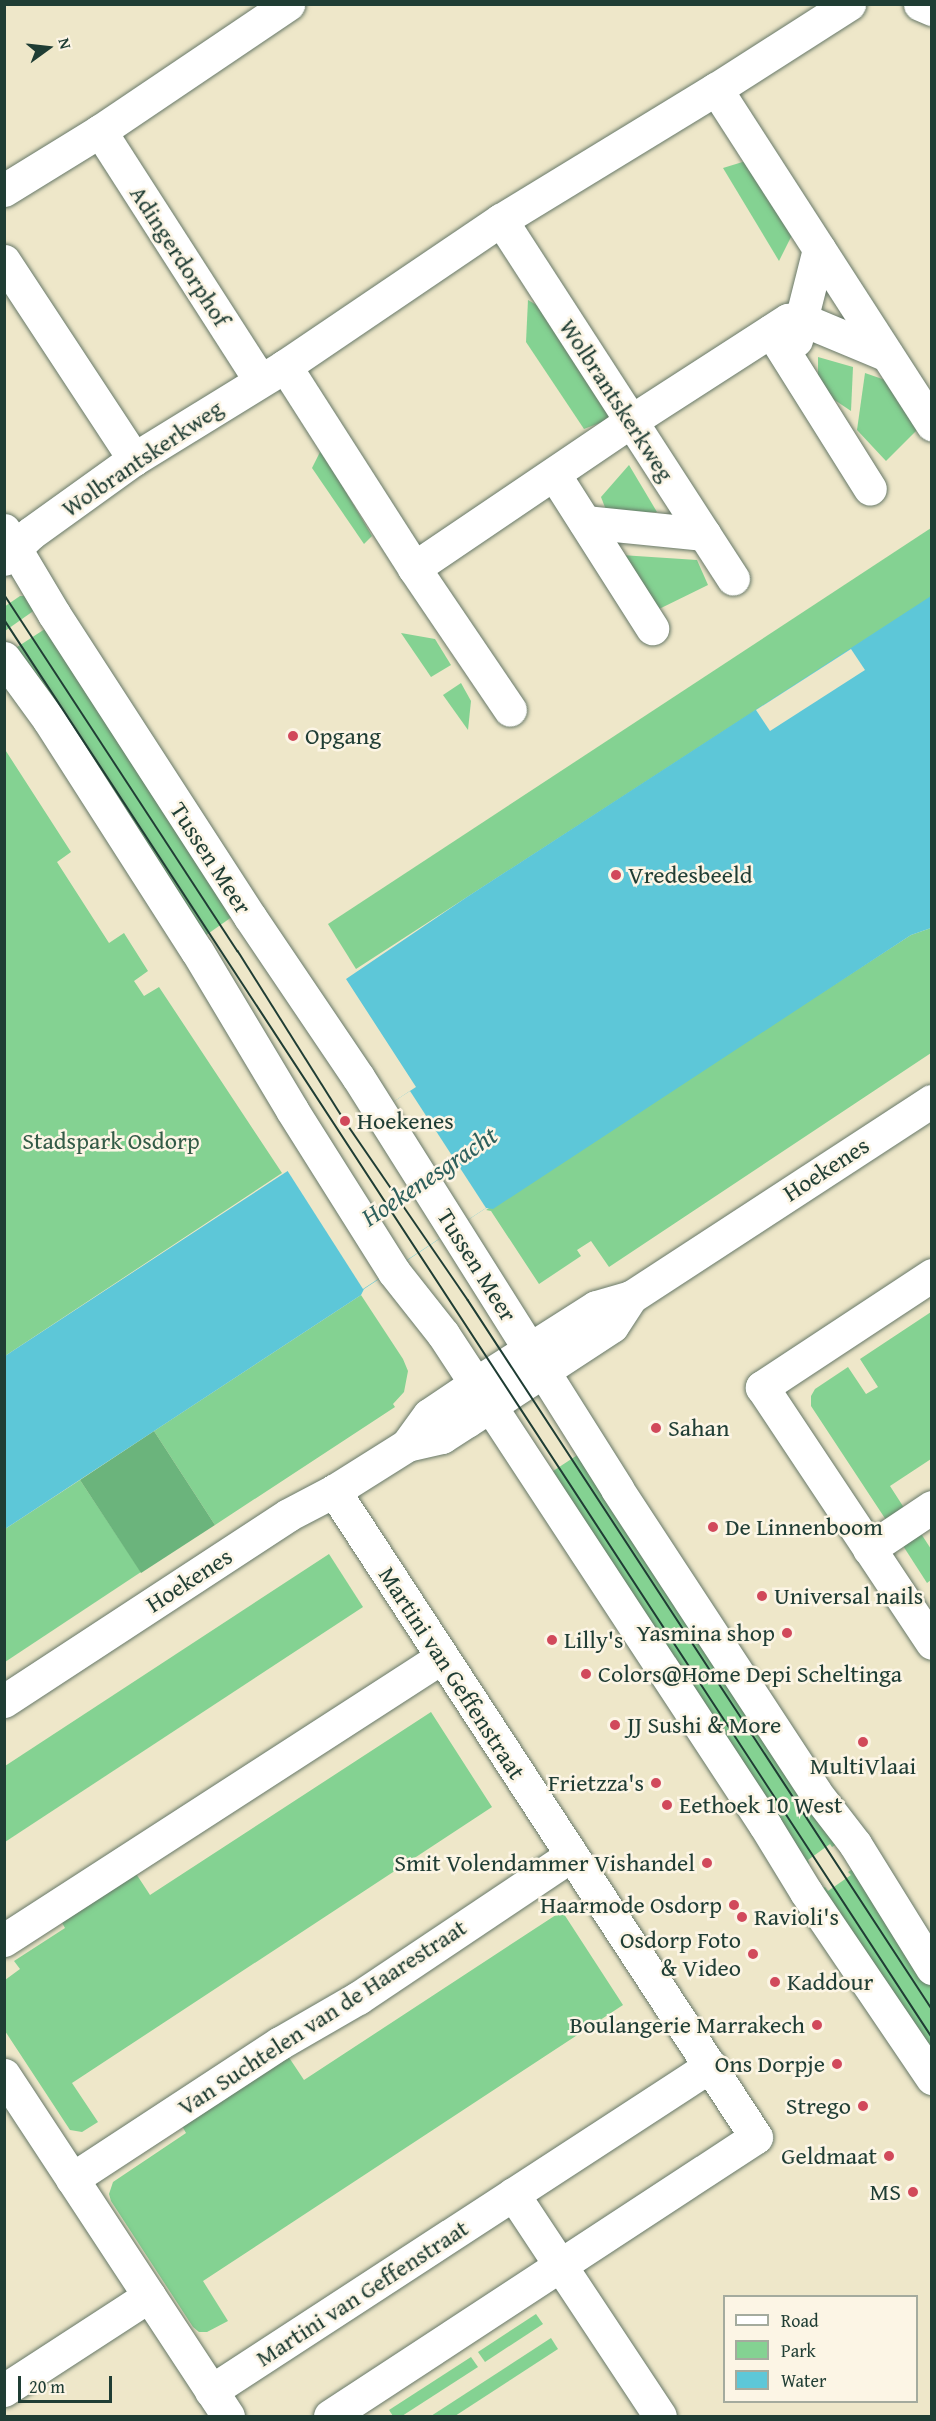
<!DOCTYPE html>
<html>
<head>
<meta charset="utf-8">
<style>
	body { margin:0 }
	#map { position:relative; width:936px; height:2421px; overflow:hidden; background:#eee7c9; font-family:"Gentium Book Plus",serif }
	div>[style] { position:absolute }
	.green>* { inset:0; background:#84d292 }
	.forest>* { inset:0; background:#6bb47c }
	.water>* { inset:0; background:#5dc7d8 }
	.pier>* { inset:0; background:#eee7c9 }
	.roads { filter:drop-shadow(0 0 2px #677868) drop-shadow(0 0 2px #677868) }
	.minor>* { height:33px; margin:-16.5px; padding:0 16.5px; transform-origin:16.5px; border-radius:16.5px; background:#fff }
	.tram>* { height:1.5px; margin:-0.75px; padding:0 0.75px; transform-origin:0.75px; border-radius:0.75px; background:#1f3d34 }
	.dots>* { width:16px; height:16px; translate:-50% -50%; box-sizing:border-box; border:3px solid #fcf5e5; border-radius:50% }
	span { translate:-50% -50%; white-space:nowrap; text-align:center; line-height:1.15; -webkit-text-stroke:5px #fcf5e5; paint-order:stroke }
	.street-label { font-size:24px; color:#1f3d34 }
	.poi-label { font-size:24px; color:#1f3d34 }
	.left { translate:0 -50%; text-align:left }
	.right { translate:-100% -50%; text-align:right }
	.park-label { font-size:24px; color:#335b47 }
	.water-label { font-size:26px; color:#2e605d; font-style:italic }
	.frame { position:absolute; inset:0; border:6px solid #1f3d34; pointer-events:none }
	.legend { position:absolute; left:723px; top:2295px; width:195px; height:108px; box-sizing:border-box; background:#fcf5e5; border:2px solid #a4ab9e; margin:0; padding:8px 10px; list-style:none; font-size:18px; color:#1f3d34 }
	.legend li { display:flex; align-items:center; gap:12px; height:30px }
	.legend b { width:30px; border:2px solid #a4ab9e }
	.north { position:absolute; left:18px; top:18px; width:60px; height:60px; -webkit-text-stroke:4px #fcf5e5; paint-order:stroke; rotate:75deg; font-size:16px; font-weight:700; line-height:24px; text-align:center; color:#1f3d34 }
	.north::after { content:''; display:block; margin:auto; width:21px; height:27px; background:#1f3d34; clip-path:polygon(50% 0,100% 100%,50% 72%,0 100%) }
	.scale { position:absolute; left:18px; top:2376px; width:94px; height:27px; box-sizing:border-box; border:3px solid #1f3d34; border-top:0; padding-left:8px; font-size:18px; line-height:21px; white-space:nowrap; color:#1f3d34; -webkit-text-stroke:4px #fcf5e5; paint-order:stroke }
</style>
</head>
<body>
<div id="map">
	<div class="green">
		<i style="clip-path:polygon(749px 160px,794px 231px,779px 261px,723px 168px)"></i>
		<i style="clip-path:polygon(528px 300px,557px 317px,613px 418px,584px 429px,526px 342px)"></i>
		<i style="clip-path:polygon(818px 357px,853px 367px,851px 411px,818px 389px)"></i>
		<i style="clip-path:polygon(865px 373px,888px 381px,917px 430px,886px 461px,857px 430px)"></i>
		<i style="clip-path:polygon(321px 450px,372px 536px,364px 544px,312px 468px)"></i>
		<i style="clip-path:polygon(629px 465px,657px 512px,608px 515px,601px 497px)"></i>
		<i style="clip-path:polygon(931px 528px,931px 597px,356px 969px,328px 924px)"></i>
		<i style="clip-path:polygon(621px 555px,697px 560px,708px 585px,655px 611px)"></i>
		<i style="clip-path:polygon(20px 596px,25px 596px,39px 607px,5px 631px,4px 607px)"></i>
		<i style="clip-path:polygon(48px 627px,236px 914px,202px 938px,11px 651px)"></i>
		<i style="clip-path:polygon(401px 633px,435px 639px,451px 665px,431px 677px)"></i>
		<i style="clip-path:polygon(461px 683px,471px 701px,468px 730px,443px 695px)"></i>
		<i style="clip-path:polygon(4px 748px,71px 852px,57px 862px,109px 943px,124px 933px,148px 971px,134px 981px,144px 996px,159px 987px,282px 1173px,5px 1356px)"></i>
		<i style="clip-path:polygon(931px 928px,931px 1053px,609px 1267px,591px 1241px,577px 1250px,581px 1256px,539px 1284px,491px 1211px,486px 1210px,911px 935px)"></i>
		<i style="clip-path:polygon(361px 1295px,403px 1359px,408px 1371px,404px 1392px,393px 1404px,395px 1407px,215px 1525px,154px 1431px)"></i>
		<i style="clip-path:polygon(931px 1312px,931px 1459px,890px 1486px,908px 1514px,890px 1526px,811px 1406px,811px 1396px,815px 1389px,848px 1367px,866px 1394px,878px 1387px,860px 1359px)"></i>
		<i style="clip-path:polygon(582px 1452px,842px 1841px,832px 1847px,830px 1844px,808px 1860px,809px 1863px,800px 1869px,547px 1475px)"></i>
		<i style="clip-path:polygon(80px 1480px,141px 1572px,5px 1662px,5px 1529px)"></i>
		<i style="clip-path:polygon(916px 1526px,931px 1549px,931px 1580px,927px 1583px,898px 1538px)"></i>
		<i style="clip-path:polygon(329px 1554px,363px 1607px,5px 1842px,5px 1766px)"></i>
		<i style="clip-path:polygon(431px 1712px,492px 1807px,72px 2083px,98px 2122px,82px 2132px,70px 2130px,5px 2031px,5px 1980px,20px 1969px,14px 1961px,65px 1928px,57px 1914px,131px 1866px,150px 1895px)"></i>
		<i style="clip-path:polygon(859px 1865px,887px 1917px,931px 1985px,931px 2061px,816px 1892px,825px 1887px,828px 1891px,851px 1875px,848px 1872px)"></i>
		<i style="clip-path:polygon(562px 1911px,623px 2005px,203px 2281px,228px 2321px,207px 2332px,199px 2332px,193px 2327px,111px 2201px,109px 2194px,113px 2182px,186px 2133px,178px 2119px,288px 2056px,304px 2080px)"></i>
		<i style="clip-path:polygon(536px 2314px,543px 2324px,485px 2362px,478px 2352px)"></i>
		<i style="clip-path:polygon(551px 2338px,558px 2349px,455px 2416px,431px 2416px)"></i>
		<i style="clip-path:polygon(471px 2357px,478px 2367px,402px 2416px,393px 2416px,389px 2410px)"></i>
	</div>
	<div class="forest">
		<i style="clip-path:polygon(154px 1431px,215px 1525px,141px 1573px,80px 1480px)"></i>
	</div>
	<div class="water">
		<i style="clip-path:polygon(931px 596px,931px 928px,911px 935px,493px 1209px,486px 1208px,364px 1289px,361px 1295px,5px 1529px,5px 1356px,416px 1087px,346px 979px,467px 897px)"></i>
	</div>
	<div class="pier">
		<i style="clip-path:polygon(851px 649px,865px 670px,770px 731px,756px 710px)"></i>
		<i style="clip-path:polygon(410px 1091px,486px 1208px,363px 1289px,287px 1170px)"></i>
	</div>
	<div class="roads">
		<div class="minor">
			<i style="left:920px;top:4px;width:13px;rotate:23deg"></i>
			<i style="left:716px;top:89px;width:399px;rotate:57.2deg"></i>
			<i style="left:100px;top:131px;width:296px;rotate:57.3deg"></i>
			<i style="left:4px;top:190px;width:113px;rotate:-31.6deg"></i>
			<i style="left:100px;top:131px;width:227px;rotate:-34deg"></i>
			<i style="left:501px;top:220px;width:427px;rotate:57.1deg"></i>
			<i style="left:4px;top:261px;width:237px;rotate:56.7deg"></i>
			<i style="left:771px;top:331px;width:186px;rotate:57.9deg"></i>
			<i style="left:796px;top:340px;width:94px;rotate:-75.8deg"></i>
			<i style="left:285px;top:366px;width:240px;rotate:57.4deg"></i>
			<i style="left:414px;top:568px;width:171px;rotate:55.9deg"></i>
			<i style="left:554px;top:474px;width:183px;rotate:57.5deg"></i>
			<i style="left:585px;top:522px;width:120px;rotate:5.8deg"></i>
			<i style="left:4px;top:530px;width:98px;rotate:59.2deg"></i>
			<i style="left:54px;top:614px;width:361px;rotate:57.1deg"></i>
			<i style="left:250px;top:917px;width:193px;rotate:56deg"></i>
			<i style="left:358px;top:1077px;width:487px;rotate:57.8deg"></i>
			<i style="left:617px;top:1489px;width:362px;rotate:56.8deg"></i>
			<i style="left:815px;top:1792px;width:66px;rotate:52.4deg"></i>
			<i style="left:855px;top:1844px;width:146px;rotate:58.2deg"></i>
			<i style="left:4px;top:559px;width:37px;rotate:-44deg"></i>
			<i style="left:31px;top:533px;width:127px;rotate:-35.7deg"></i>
			<i style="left:134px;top:459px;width:177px;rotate:-31.6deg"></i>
			<i style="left:285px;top:366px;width:261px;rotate:-34.1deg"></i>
			<i style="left:501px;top:220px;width:252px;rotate:-31.4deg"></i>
			<i style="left:716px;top:89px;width:158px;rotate:-32.6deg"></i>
			<i style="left:414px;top:568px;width:262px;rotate:-34.1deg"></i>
			<i style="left:631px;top:421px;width:187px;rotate:-32.8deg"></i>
			<i style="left:788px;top:320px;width:13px;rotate:-4deg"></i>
			<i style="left:801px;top:319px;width:93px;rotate:22.7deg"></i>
			<i style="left:4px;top:658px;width:77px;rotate:54deg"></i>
			<i style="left:49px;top:720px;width:274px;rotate:57.4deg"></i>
			<i style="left:197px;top:951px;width:185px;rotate:59.1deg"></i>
			<i style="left:292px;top:1110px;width:191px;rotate:57.8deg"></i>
			<i style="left:394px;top:1272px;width:79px;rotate:51.7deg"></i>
			<i style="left:443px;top:1334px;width:587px;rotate:56.74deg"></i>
			<i style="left:765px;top:1825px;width:79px;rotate:58.5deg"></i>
			<i style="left:806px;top:1892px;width:225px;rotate:55.9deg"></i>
			<i style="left:932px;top:1275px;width:204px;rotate:146.6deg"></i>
			<i style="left:762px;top:1387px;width:307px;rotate:56.4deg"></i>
			<i style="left:407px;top:1445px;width:37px;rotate:-54deg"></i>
			<i style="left:429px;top:1415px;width:55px;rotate:-34deg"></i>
			<i style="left:475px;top:1384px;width:143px;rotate:-32.5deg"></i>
			<i style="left:596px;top:1307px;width:36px;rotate:-16deg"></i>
			<i style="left:631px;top:1297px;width:359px;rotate:-33.1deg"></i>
			<i style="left:869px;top:1549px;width:76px;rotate:-33.7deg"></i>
			<i style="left:4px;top:1701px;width:339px;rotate:-33.2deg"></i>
			<i style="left:288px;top:1515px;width:52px;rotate:-27.6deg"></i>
			<i style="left:334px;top:1491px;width:86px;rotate:-32.2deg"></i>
			<i style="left:407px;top:1445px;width:36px;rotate:-13deg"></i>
			<i style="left:442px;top:1437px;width:30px;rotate:-33deg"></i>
			<i style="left:467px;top:1421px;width:173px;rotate:-33.2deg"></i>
			<i style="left:612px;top:1326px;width:35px;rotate:-57deg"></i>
			<i style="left:4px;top:1940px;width:521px;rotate:-32.87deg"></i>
			<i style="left:4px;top:2075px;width:408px;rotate:56.7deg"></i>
			<i style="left:72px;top:2179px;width:249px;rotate:-33.2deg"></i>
			<i style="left:280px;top:2043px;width:90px;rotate:-30deg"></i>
			<i style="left:358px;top:1998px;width:257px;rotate:-33.8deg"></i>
			<i style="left:513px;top:2194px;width:266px;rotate:56.5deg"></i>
			<i style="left:4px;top:2390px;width:173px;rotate:-33deg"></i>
			<i style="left:211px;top:2391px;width:596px;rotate:-33.08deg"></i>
			<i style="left:330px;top:2416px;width:509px;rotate:-33.22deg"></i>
			<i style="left:756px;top:2137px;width:772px;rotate:-123.15deg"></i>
		</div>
	</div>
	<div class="tram">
		<i style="left:4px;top:594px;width:427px;rotate:56.8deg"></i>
		<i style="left:238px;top:951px;width:201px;rotate:57.8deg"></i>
		<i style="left:345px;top:1121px;width:217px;rotate:55.5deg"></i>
		<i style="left:468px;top:1300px;width:847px;rotate:56.8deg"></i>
		<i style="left:4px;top:619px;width:1695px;rotate:56.8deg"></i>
	</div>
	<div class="dots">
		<i style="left:293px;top:736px;background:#d1495b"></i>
		<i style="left:616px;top:875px;background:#d1495b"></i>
		<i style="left:345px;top:1121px;background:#d1495b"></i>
		<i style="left:656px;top:1428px;background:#d1495b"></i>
		<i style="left:713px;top:1527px;background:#d1495b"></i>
		<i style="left:762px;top:1596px;background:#d1495b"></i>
		<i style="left:787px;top:1633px;background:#d1495b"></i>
		<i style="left:552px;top:1640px;background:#d1495b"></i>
		<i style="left:586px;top:1674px;background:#d1495b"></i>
		<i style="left:615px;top:1725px;background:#d1495b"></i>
		<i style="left:863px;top:1742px;background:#d1495b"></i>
		<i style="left:656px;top:1783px;background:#d1495b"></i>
		<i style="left:667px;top:1805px;background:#d1495b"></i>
		<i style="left:707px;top:1863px;background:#d1495b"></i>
		<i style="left:734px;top:1905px;background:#d1495b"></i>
		<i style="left:742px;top:1917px;background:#d1495b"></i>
		<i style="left:753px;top:1954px;background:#d1495b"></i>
		<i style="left:775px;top:1982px;background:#d1495b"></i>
		<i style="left:817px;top:2025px;background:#d1495b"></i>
		<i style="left:837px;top:2064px;background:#d1495b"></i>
		<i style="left:863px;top:2106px;background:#d1495b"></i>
		<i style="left:889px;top:2156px;background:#d1495b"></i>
		<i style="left:913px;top:2192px;background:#d1495b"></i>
	</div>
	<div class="street-label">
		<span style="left:180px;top:256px;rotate:57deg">Adingerdorphof</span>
		<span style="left:617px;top:400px;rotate:57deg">Wolbrantskerkweg</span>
		<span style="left:142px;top:458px;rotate:-34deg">Wolbrantskerkweg</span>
		<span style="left:211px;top:858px;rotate:57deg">Tussen Meer</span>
		<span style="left:826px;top:1169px;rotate:-33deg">Hoekenes</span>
		<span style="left:477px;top:1265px;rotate:58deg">Tussen Meer</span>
		<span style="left:189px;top:1580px;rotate:-33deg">Hoekenes</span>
		<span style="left:452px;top:1673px;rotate:57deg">Martini van Geffenstraat</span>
		<span style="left:322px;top:2017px;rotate:-33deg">Van Suchtelen van de Haarestraat</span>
		<span style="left:362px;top:2293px;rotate:-33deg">Martini van Geffenstraat</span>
	</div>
	<div class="poi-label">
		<span class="left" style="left:305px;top:736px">Opgang</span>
		<span class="left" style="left:628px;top:875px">Vredesbeeld</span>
		<span class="left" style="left:357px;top:1121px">Hoekenes</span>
		<span class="left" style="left:668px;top:1428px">Sahan</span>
		<span class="left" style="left:725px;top:1527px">De Linnenboom</span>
		<span class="left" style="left:774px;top:1596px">Universal nails</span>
		<span class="right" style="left:775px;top:1633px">Yasmina shop</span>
		<span class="left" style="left:564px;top:1640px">Lilly's</span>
		<span class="left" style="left:598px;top:1674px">Colors@Home Depi Scheltinga</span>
		<span class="left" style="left:627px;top:1725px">JJ Sushi &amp; More</span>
		<span style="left:863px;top:1766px">MultiVlaai</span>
		<span class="right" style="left:644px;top:1783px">Frietzza's</span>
		<span class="left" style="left:679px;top:1805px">Eethoek 10 West</span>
		<span class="right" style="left:695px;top:1863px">Smit Volendammer Vishandel</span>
		<span class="right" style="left:722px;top:1905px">Haarmode Osdorp</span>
		<span class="left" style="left:754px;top:1917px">Ravioli's</span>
		<span class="right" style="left:741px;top:1954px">Osdorp Foto<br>&amp; Video</span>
		<span class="left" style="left:787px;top:1982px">Kaddour</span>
		<span class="right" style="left:805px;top:2025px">Boulangerie Marrakech</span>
		<span class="right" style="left:825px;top:2064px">Ons Dorpje</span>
		<span class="right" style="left:851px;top:2106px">Strego</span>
		<span class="right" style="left:877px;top:2156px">Geldmaat</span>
		<span class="right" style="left:901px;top:2192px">MS</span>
	</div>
	<div class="park-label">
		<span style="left:111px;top:1141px">Stadspark Osdorp</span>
	</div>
	<div class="water-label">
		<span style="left:429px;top:1176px;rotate:-34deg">Hoekenesgracht</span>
	</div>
	<div class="frame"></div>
	<ul class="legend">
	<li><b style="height:8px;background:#fff"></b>Road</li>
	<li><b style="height:16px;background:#84d292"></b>Park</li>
	<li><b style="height:16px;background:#5dc7d8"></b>Water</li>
	</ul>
	<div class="north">N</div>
	<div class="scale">20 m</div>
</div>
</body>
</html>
